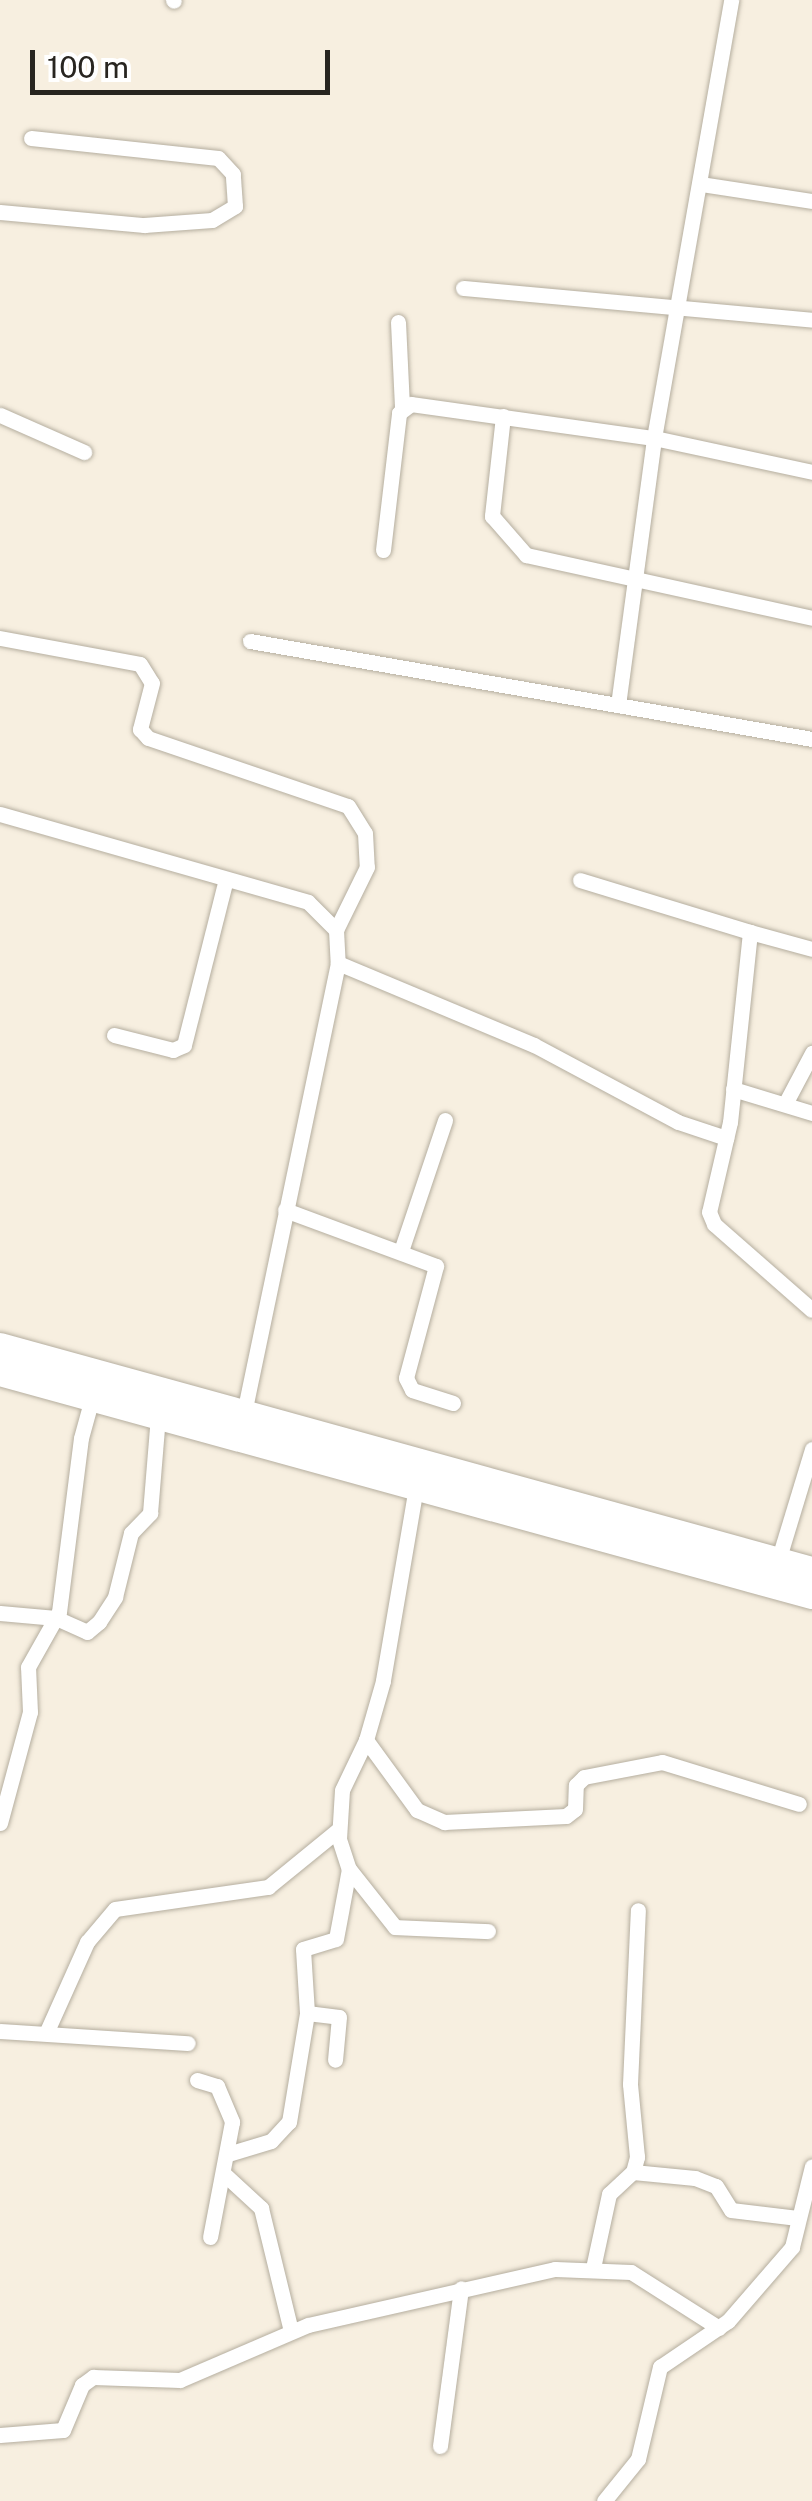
<!DOCTYPE html>
<html>
<head>
<meta charset="utf-8">
<style>
	body { margin:0 }
	#map { position:relative; width:812px; height:2501px; overflow:hidden; background:#f7efe0; font-family:"Public Sans",sans-serif }
	div>[style] { position:absolute }
	.roads { filter:drop-shadow(0 0 2px #b5ae9f) drop-shadow(0 0 2px #b5ae9f) }
	.minor>* { height:15px; margin:-7.5px; padding:0 7.5px; transform-origin:7.5px; border-radius:7.5px; background:#fff }
	.trunk>* { height:28px; margin:-14px; padding:0 14px; transform-origin:14px; border-radius:14px; background:#fff }
	span { translate:-50% -50%; white-space:nowrap; text-align:center; line-height:1.15; -webkit-text-stroke:9px #fff; paint-order:stroke }
	.scale { position:absolute; left:30px; top:50px; width:300px; height:45px; box-sizing:border-box; border:5px solid #282520; border-top:0; padding-left:12px; font-size:30px; line-height:35px; white-space:nowrap; color:#282520; -webkit-text-stroke:8px #fff; paint-order:stroke }
</style>
</head>
<body>
<div id="map">
	<div class="roads">
		<div class="minor">
			<i style="left:173px;top:0;width:1px;rotate:45deg"></i>
			<i style="left:701px;top:184px;width:112px;rotate:8.7deg"></i>
			<i style="left:0;top:212px;width:145px;rotate:5.2deg"></i>
			<i style="left:144px;top:225px;width:68px;rotate:-4.2deg"></i>
			<i style="left:212px;top:220px;width:27px;rotate:-31deg"></i>
			<i style="left:235px;top:206px;width:32px;rotate:-94deg"></i>
			<i style="left:233px;top:174px;width:22px;rotate:-133deg"></i>
			<i style="left:218px;top:158px;width:188px;rotate:-173.9deg"></i>
			<i style="left:463px;top:288px;width:350px;rotate:5.2deg"></i>
			<i style="left:398px;top:322px;width:86px;rotate:87.3deg"></i>
			<i style="left:0;top:415px;width:92px;rotate:23.8deg"></i>
			<i style="left:503px;top:416px;width:101px;rotate:96.3deg"></i>
			<i style="left:492px;top:516px;width:52px;rotate:48.9deg"></i>
			<i style="left:526px;top:555px;width:293px;rotate:12.4deg"></i>
			<i style="left:383px;top:550px;width:138px;rotate:-83.3deg"></i>
			<i style="left:399px;top:413px;width:15px;rotate:-37deg"></i>
			<i style="left:411px;top:404px;width:245px;rotate:8deg"></i>
			<i style="left:654px;top:438px;width:162px;rotate:12.1deg"></i>
			<i style="left:0;top:638px;width:142px;rotate:10.5deg"></i>
			<i style="left:140px;top:664px;width:22px;rotate:58deg"></i>
			<i style="left:152px;top:683px;width:48px;rotate:104.6deg"></i>
			<i style="left:140px;top:729px;width:12px;rotate:48deg"></i>
			<i style="left:148px;top:738px;width:211px;rotate:18.8deg"></i>
			<i style="left:348px;top:806px;width:32px;rotate:58deg"></i>
			<i style="left:365px;top:833px;width:34px;rotate:87deg"></i>
			<i style="left:367px;top:867px;width:70px;rotate:116.2deg"></i>
			<i style="left:250px;top:641px;width:570px;rotate:9.89deg"></i>
			<i style="left:618px;top:705px;width:269px;rotate:-82.3deg"></i>
			<i style="left:654px;top:438px;width:445px;rotate:-80deg"></i>
			<i style="left:0;top:814px;width:320px;rotate:15.9deg"></i>
			<i style="left:308px;top:902px;width:40px;rotate:45deg"></i>
			<i style="left:336px;top:930px;width:33px;rotate:87deg"></i>
			<i style="left:338px;top:963px;width:461px;rotate:101.8deg"></i>
			<i style="left:580px;top:880px;width:178px;rotate:17deg"></i>
			<i style="left:750px;top:932px;width:191px;rotate:96deg"></i>
			<i style="left:730px;top:1122px;width:92px;rotate:103.1deg"></i>
			<i style="left:709px;top:1212px;width:13px;rotate:67deg"></i>
			<i style="left:714px;top:1224px;width:130px;rotate:41.3deg"></i>
			<i style="left:750px;top:932px;width:64px;rotate:15.3deg"></i>
			<i style="left:338px;top:963px;width:212px;rotate:22.7deg"></i>
			<i style="left:534px;top:1045px;width:163px;rotate:28.1deg"></i>
			<i style="left:678px;top:1122px;width:51px;rotate:18.4deg"></i>
			<i style="left:114px;top:1035px;width:61px;rotate:14.3deg"></i>
			<i style="left:173px;top:1050px;width:12px;rotate:-24deg"></i>
			<i style="left:184px;top:1045px;width:171px;rotate:-75.8deg"></i>
			<i style="left:733px;top:1089px;width:83px;rotate:16.9deg"></i>
			<i style="left:785px;top:1104px;width:58px;rotate:-62.1deg"></i>
			<i style="left:285px;top:1210px;width:161px;rotate:20.3deg"></i>
			<i style="left:436px;top:1266px;width:116px;rotate:105deg"></i>
			<i style="left:406px;top:1378px;width:13px;rotate:63deg"></i>
			<i style="left:412px;top:1390px;width:43px;rotate:17.6deg"></i>
			<i style="left:402px;top:1248px;width:135px;rotate:-71.4deg"></i>
			<i style="left:416px;top:1487px;width:197px;rotate:99.7deg"></i>
			<i style="left:383px;top:1681px;width:61px;rotate:106.1deg"></i>
			<i style="left:366px;top:1740px;width:55px;rotate:115.6deg"></i>
			<i style="left:342px;top:1790px;width:49px;rotate:93.5deg"></i>
			<i style="left:339px;top:1839px;width:32px;rotate:72deg"></i>
			<i style="left:349px;top:1869px;width:74px;rotate:51.6deg"></i>
			<i style="left:395px;top:1927px;width:93px;rotate:2.5deg"></i>
			<i style="left:778px;top:1561px;width:117px;rotate:-73.1deg"></i>
			<i style="left:0;top:1613px;width:56px;rotate:5.1deg"></i>
			<i style="left:56px;top:1618px;width:34px;rotate:24deg"></i>
			<i style="left:87px;top:1632px;width:16px;rotate:-40deg"></i>
			<i style="left:99px;top:1622px;width:30px;rotate:-57deg"></i>
			<i style="left:115px;top:1597px;width:66px;rotate:-76deg"></i>
			<i style="left:131px;top:1533px;width:28px;rotate:-46deg"></i>
			<i style="left:150px;top:1513px;width:98px;rotate:-85.3deg"></i>
			<i style="left:366px;top:1740px;width:87px;rotate:53.9deg"></i>
			<i style="left:417px;top:1810px;width:30px;rotate:24deg"></i>
			<i style="left:444px;top:1822px;width:122px;rotate:-2.8deg"></i>
			<i style="left:566px;top:1816px;width:11px;rotate:-38deg"></i>
			<i style="left:575px;top:1809px;width:24px;rotate:-88deg"></i>
			<i style="left:576px;top:1785px;width:11px;rotate:-45deg"></i>
			<i style="left:584px;top:1777px;width:79px;rotate:-10.9deg"></i>
			<i style="left:662px;top:1762px;width:143px;rotate:17deg"></i>
			<i style="left:0;top:1823px;width:115px;rotate:-74.9deg"></i>
			<i style="left:30px;top:1712px;width:45px;rotate:-92.5deg"></i>
			<i style="left:28px;top:1667px;width:63px;rotate:-60.6deg"></i>
			<i style="left:59px;top:1612px;width:175px;rotate:-82.8deg"></i>
			<i style="left:81px;top:1438px;width:41px;rotate:-74.6deg"></i>
			<i style="left:307px;top:2013px;width:32px;rotate:7deg"></i>
			<i style="left:339px;top:2017px;width:43px;rotate:95.3deg"></i>
			<i style="left:0;top:2031px;width:188px;rotate:3.7deg"></i>
			<i style="left:47px;top:2031px;width:98px;rotate:-65.8deg"></i>
			<i style="left:87px;top:1942px;width:43px;rotate:-49.7deg"></i>
			<i style="left:115px;top:1909px;width:155px;rotate:-8.2deg"></i>
			<i style="left:268px;top:1887px;width:90px;rotate:-39.2deg"></i>
			<i style="left:197px;top:2080px;width:21px;rotate:17deg"></i>
			<i style="left:217px;top:2086px;width:39px;rotate:67deg"></i>
			<i style="left:232px;top:2122px;width:117px;rotate:100.8deg"></i>
			<i style="left:228px;top:2154px;width:45px;rotate:-16.8deg"></i>
			<i style="left:271px;top:2141px;width:26px;rotate:-47deg"></i>
			<i style="left:289px;top:2122px;width:110px;rotate:-80.6deg"></i>
			<i style="left:307px;top:2013px;width:64px;rotate:-93.6deg"></i>
			<i style="left:303px;top:1949px;width:34px;rotate:-17deg"></i>
			<i style="left:336px;top:1939px;width:71px;rotate:-79.5deg"></i>
			<i style="left:633px;top:2172px;width:62px;rotate:5.5deg"></i>
			<i style="left:695px;top:2178px;width:22px;rotate:21deg"></i>
			<i style="left:716px;top:2186px;width:28px;rotate:58deg"></i>
			<i style="left:731px;top:2210px;width:67px;rotate:6.8deg"></i>
			<i style="left:223px;top:2173px;width:52px;rotate:42.6deg"></i>
			<i style="left:261px;top:2208px;width:127px;rotate:76.3deg"></i>
			<i style="left:593px;top:2268px;width:76px;rotate:-77.8deg"></i>
			<i style="left:609px;top:2194px;width:33px;rotate:-43deg"></i>
			<i style="left:633px;top:2172px;width:16px;rotate:-75deg"></i>
			<i style="left:637px;top:2157px;width:73px;rotate:-95.5deg"></i>
			<i style="left:630px;top:2084px;width:174px;rotate:-87.4deg"></i>
			<i style="left:0;top:2435px;width:63px;rotate:-4.5deg"></i>
			<i style="left:63px;top:2430px;width:49px;rotate:-67.1deg"></i>
			<i style="left:82px;top:2385px;width:14px;rotate:-36deg"></i>
			<i style="left:93px;top:2377px;width:87px;rotate:2deg"></i>
			<i style="left:180px;top:2380px;width:139px;rotate:-23.3deg"></i>
			<i style="left:308px;top:2325px;width:253px;rotate:-12.8deg"></i>
			<i style="left:555px;top:2269px;width:76px;rotate:2.3deg"></i>
			<i style="left:631px;top:2272px;width:104px;rotate:32.5deg"></i>
			<i style="left:440px;top:2446px;width:159px;rotate:-82.4deg"></i>
			<i style="left:604px;top:2501px;width:54px;rotate:-51deg"></i>
			<i style="left:638px;top:2459px;width:95px;rotate:-76.6deg"></i>
			<i style="left:660px;top:2367px;width:82px;rotate:-34.1deg"></i>
			<i style="left:728px;top:2321px;width:98px;rotate:-49.1deg"></i>
			<i style="left:792px;top:2247px;width:83px;rotate:-76.1deg"></i>
		</div>
		<div class="trunk">
			<i style="left:0;top:1347px;width:842px;rotate:15.42deg"></i>
			<i style="left:0;top:1372px;width:842px;rotate:15.36deg"></i>
		</div>
	</div>
	<div class="scale">100 m</div>
</div>
</body>
</html>
